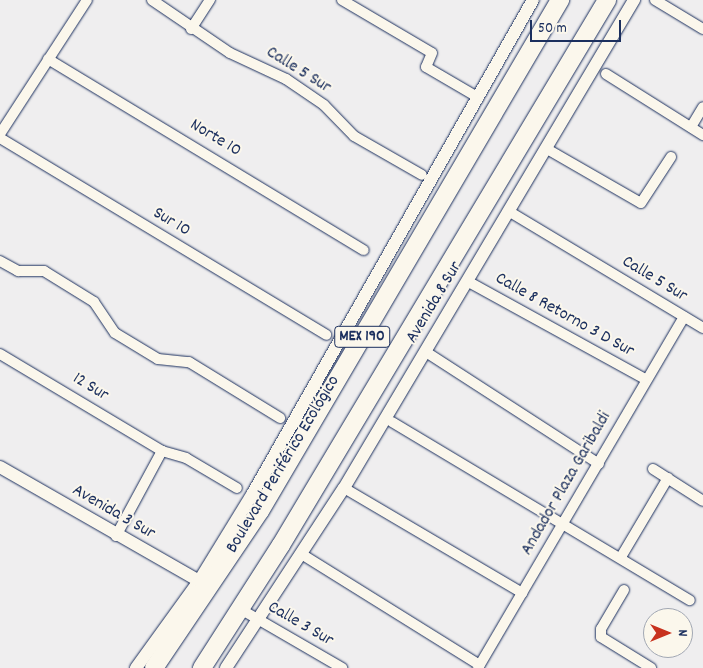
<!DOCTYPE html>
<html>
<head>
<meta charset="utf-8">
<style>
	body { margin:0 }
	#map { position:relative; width:703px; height:668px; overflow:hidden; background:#efeeef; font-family:Dekko,sans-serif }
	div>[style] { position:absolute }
	.roads { filter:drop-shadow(0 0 1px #1b2f5e) drop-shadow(0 0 1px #1b2f5e) }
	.minor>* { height:10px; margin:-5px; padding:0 5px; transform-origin:5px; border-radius:5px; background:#fbf7ec }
	.tertiary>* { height:12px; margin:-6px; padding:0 6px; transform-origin:6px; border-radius:6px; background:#fbf7ec }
	.trunk>* { height:18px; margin:-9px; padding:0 9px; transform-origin:9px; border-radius:9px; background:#fbf7ec }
	span { translate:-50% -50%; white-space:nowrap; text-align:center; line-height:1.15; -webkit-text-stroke:4px #fbf7ec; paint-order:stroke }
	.shield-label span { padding:1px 4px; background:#fbf7ec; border:1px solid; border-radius:4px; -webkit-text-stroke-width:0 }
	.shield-label { font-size:16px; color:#1b2f5e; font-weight:700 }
	.street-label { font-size:18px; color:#1b2f5e }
	.north { position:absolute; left:643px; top:608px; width:50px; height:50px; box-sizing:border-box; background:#fbf7ec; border:1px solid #a1a7b3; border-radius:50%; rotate:90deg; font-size:14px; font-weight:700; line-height:20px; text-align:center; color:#1b2f5e }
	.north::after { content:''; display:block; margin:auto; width:18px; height:22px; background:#c8321e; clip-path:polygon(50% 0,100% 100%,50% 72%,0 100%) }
	.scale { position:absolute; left:530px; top:20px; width:91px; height:22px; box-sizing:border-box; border:2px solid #1b2f5e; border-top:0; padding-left:6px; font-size:15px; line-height:18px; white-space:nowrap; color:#1b2f5e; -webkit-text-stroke:4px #fbf7ec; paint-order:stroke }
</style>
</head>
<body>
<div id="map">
	<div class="roads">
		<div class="minor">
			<i style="left:152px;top:0;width:94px;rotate:34.2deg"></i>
			<i style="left:230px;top:53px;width:62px;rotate:24.9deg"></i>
			<i style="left:286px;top:79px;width:46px;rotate:34.4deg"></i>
			<i style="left:324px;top:105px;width:43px;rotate:45.9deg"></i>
			<i style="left:354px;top:136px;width:78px;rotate:29.8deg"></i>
			<i style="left:342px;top:0;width:104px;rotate:30.5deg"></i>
			<i style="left:432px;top:53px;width:15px;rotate:113deg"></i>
			<i style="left:426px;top:67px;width:61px;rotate:30.3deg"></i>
			<i style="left:655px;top:0;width:56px;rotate:31.1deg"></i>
			<i style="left:191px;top:29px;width:35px;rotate:-57deg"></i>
			<i style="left:48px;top:59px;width:369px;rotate:31.2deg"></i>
			<i style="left:606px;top:74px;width:115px;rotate:32.2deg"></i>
			<i style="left:691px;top:127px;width:23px;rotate:-59deg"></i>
			<i style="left:0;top:134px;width:160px;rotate:-57deg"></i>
			<i style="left:0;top:138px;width:381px;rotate:31.1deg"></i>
			<i style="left:547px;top:149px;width:108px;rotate:29.9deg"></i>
			<i style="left:641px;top:203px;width:55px;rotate:-56.9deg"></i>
			<i style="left:510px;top:212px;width:225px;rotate:31deg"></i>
			<i style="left:0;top:261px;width:21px;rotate:29deg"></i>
			<i style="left:18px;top:271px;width:26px"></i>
			<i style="left:44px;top:271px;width:59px;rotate:31.8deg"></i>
			<i style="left:94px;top:302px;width:37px;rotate:56deg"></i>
			<i style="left:115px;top:333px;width:50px;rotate:31.2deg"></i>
			<i style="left:158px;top:359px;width:31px;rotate:6deg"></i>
			<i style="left:189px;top:362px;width:107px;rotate:31.6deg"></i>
			<i style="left:467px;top:281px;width:203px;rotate:28.8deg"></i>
			<i style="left:426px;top:352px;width:206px;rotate:32.9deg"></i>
			<i style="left:0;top:354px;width:189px;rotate:30.9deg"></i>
			<i style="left:162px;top:451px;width:25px;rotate:16deg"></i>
			<i style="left:186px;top:458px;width:59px;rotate:30.5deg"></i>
			<i style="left:392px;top:422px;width:347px;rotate:30.9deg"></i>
			<i style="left:653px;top:469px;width:59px;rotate:32.6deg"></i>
			<i style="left:344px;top:488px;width:207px;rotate:30.5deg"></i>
			<i style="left:116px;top:536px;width:97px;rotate:-61.6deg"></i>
			<i style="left:303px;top:555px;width:208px;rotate:31.9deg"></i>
			<i style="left:621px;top:557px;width:92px;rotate:-59.3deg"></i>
			<i style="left:624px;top:590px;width:45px;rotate:120.5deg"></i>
			<i style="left:601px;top:629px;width:8px;rotate:90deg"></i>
			<i style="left:601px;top:637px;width:59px;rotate:31.8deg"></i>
			<i style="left:242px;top:610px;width:116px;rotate:30.1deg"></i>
			<i style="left:478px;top:668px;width:407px;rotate:-59.6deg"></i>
		</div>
		<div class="tertiary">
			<i style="left:0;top:467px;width:235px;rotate:29.8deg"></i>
			<i style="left:136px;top:668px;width:107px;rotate:-54.1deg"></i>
			<i style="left:199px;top:581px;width:103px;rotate:-58.5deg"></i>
			<i style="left:253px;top:493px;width:567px;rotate:-60.41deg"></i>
			<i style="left:226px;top:668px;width:215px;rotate:-56.8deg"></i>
			<i style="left:344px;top:488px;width:568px;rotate:-59.28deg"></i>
		</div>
		<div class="trunk">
			<i style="left:154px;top:668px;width:189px;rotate:-56deg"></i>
			<i style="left:260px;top:511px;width:593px;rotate:-59.58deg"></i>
			<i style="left:202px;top:668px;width:146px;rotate:-57.3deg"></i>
			<i style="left:281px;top:545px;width:635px;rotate:-59.11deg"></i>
		</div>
	</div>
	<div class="shield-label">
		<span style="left:362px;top:337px">MEX 190</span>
	</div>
	<div class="street-label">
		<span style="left:298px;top:71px;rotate:32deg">Calle 5 Sur</span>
		<span style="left:215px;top:139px;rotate:31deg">Norte 10</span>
		<span style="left:171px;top:223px;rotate:31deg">Sur 10</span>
		<span style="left:654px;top:280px;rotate:31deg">Calle 5 Sur</span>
		<span style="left:435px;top:303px;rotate:-59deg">Avenida 8 Sur</span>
		<span style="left:564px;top:316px;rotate:29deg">Calle 8 Retorno 3 D Sur</span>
		<span style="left:90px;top:388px;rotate:31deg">12 Sur</span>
		<span style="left:284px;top:465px;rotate:-59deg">Boulevard Periférico Ecológico</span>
		<span style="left:567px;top:484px;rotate:-60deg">Andador Plaza Garibaldi</span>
		<span style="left:113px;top:513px;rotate:30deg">Avenida 3 Sur</span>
		<span style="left:300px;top:625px;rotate:30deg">Calle 3 Sur</span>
	</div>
	<div class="north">N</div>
	<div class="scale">50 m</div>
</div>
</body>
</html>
